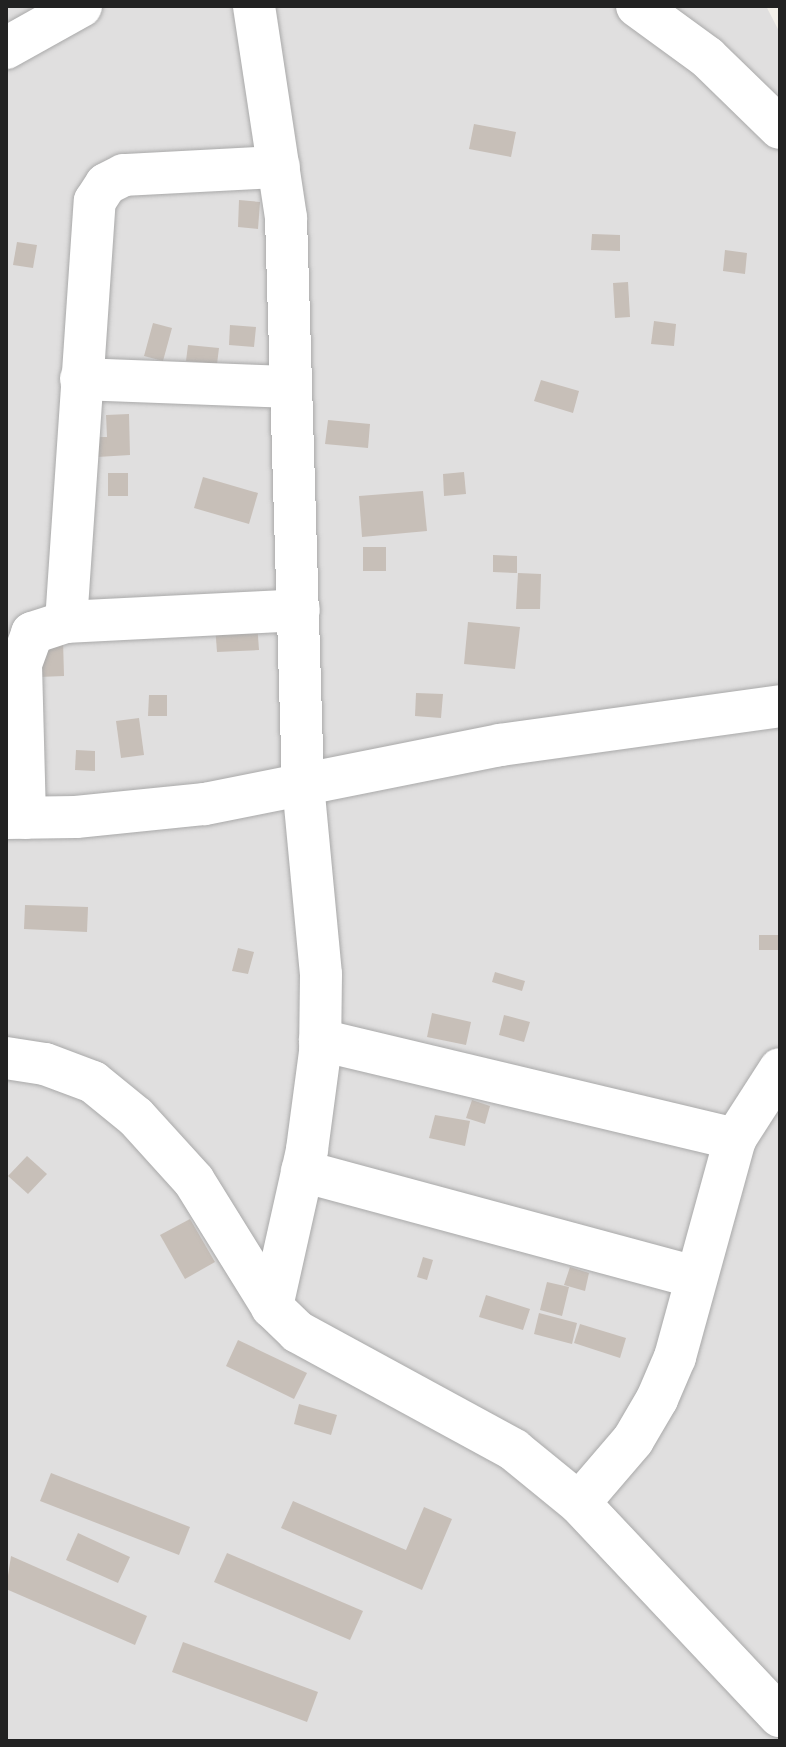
<!DOCTYPE html>
<html>
<head>
<meta charset="utf-8">
<style>
	body { margin:0 }
	#map { position:relative; width:786px; height:1747px; overflow:hidden; background:#f2efe9; font-family:"Work Sans",sans-serif }
	div>[style] { position:absolute }
	.residential>* { inset:0; background:#e0dfdf }
	.building>* { inset:0; background:#c7bfb8 }
	.roads { filter:drop-shadow(0 0 2px #a9a9a9) drop-shadow(0 0 2px #a9a9a9) }
	.minor>* { height:42px; margin:-21px; padding:0 21px; transform-origin:21px; border-radius:21px; background:#fff }
	span { translate:-50% -50%; white-space:nowrap; text-align:center; line-height:1.15; -webkit-text-stroke:8px #fff; paint-order:stroke }
	.frame { position:absolute; inset:0; border:8px solid #222; pointer-events:none }
</style>
</head>
<body>
<div id="map">
	<div class="residential">
		<i style="clip-path:polygon(6px 6px,766px 6px,780px 33px,780px 1741px,6px 1741px)"></i>
	</div>
	<div class="building">
		<i style="clip-path:polygon(474px 124px,516px 132px,511px 157px,469px 149px)"></i>
		<i style="clip-path:polygon(239px 200px,260px 202px,258px 229px,238px 227px)"></i>
		<i style="clip-path:polygon(592px 234px,620px 235px,620px 251px,591px 250px)"></i>
		<i style="clip-path:polygon(17px 242px,37px 245px,33px 268px,13px 265px)"></i>
		<i style="clip-path:polygon(725px 250px,747px 253px,745px 274px,723px 271px)"></i>
		<i style="clip-path:polygon(628px 282px,630px 317px,615px 318px,613px 283px)"></i>
		<i style="clip-path:polygon(654px 321px,676px 324px,674px 346px,651px 344px)"></i>
		<i style="clip-path:polygon(153px 323px,172px 328px,163px 361px,144px 356px)"></i>
		<i style="clip-path:polygon(230px 325px,256px 327px,254px 347px,229px 345px)"></i>
		<i style="clip-path:polygon(188px 345px,219px 348px,217px 364px,186px 361px)"></i>
		<i style="clip-path:polygon(541px 380px,579px 391px,573px 413px,534px 401px)"></i>
		<i style="clip-path:polygon(129px 414px,130px 455px,97px 457px,96px 437px,107px 437px,106px 415px)"></i>
		<i style="clip-path:polygon(328px 420px,370px 424px,368px 448px,325px 444px)"></i>
		<i style="clip-path:polygon(464px 472px,466px 494px,444px 496px,443px 474px)"></i>
		<i style="clip-path:polygon(108px 473px,128px 473px,128px 496px,108px 496px)"></i>
		<i style="clip-path:polygon(203px 477px,258px 493px,249px 524px,194px 508px)"></i>
		<i style="clip-path:polygon(423px 491px,427px 531px,362px 537px,359px 496px)"></i>
		<i style="clip-path:polygon(363px 547px,386px 547px,386px 571px,363px 571px)"></i>
		<i style="clip-path:polygon(493px 555px,517px 556px,517px 573px,493px 572px)"></i>
		<i style="clip-path:polygon(518px 573px,541px 574px,540px 609px,516px 609px)"></i>
		<i style="clip-path:polygon(468px 622px,520px 627px,515px 669px,464px 664px)"></i>
		<i style="clip-path:polygon(257px 623px,259px 650px,217px 652px,215px 625px)"></i>
		<i style="clip-path:polygon(39px 640px,63px 640px,64px 676px,39px 677px)"></i>
		<i style="clip-path:polygon(416px 693px,443px 694px,441px 718px,415px 716px)"></i>
		<i style="clip-path:polygon(149px 695px,167px 695px,167px 716px,148px 716px)"></i>
		<i style="clip-path:polygon(139px 718px,144px 755px,121px 758px,116px 721px)"></i>
		<i style="clip-path:polygon(76px 750px,95px 751px,95px 771px,75px 770px)"></i>
		<i style="clip-path:polygon(25px 905px,88px 907px,87px 932px,24px 929px)"></i>
		<i style="clip-path:polygon(759px 935px,780px 935px,780px 950px,759px 950px)"></i>
		<i style="clip-path:polygon(238px 948px,254px 952px,248px 974px,232px 971px)"></i>
		<i style="clip-path:polygon(495px 972px,525px 981px,522px 991px,492px 982px)"></i>
		<i style="clip-path:polygon(432px 1013px,471px 1022px,466px 1045px,427px 1037px)"></i>
		<i style="clip-path:polygon(504px 1015px,530px 1022px,524px 1042px,499px 1035px)"></i>
		<i style="clip-path:polygon(472px 1100px,490px 1106px,485px 1124px,466px 1118px)"></i>
		<i style="clip-path:polygon(435px 1115px,470px 1121px,465px 1146px,429px 1138px)"></i>
		<i style="clip-path:polygon(27px 1156px,47px 1174px,28px 1194px,8px 1176px)"></i>
		<i style="clip-path:polygon(190px 1219px,215px 1262px,185px 1279px,160px 1235px)"></i>
		<i style="clip-path:polygon(423px 1257px,433px 1260px,427px 1280px,417px 1277px)"></i>
		<i style="clip-path:polygon(570px 1267px,589px 1273px,585px 1291px,564px 1285px)"></i>
		<i style="clip-path:polygon(547px 1282px,569px 1287px,562px 1316px,540px 1310px)"></i>
		<i style="clip-path:polygon(486px 1295px,530px 1309px,523px 1330px,479px 1317px)"></i>
		<i style="clip-path:polygon(539px 1313px,577px 1323px,572px 1344px,534px 1334px)"></i>
		<i style="clip-path:polygon(580px 1324px,626px 1338px,620px 1358px,574px 1343px)"></i>
		<i style="clip-path:polygon(238px 1340px,307px 1373px,294px 1399px,226px 1366px)"></i>
		<i style="clip-path:polygon(299px 1404px,337px 1415px,331px 1435px,294px 1424px)"></i>
		<i style="clip-path:polygon(51px 1473px,190px 1527px,179px 1555px,40px 1501px)"></i>
		<i style="clip-path:polygon(293px 1501px,406px 1550px,424px 1507px,452px 1519px,422px 1590px,281px 1528px)"></i>
		<i style="clip-path:polygon(78px 1533px,130px 1557px,118px 1583px,66px 1560px)"></i>
		<i style="clip-path:polygon(227px 1553px,363px 1611px,350px 1640px,214px 1582px)"></i>
		<i style="clip-path:polygon(11px 1556px,147px 1616px,135px 1645px,6px 1589px)"></i>
		<i style="clip-path:polygon(183px 1642px,318px 1692px,307px 1722px,172px 1672px)"></i>
	</div>
	<div class="roads">
		<div class="minor">
			<i style="left:254px;top:6px;width:214px;rotate:81.4deg"></i>
			<i style="left:286px;top:218px;width:566px;rotate:88.28deg"></i>
			<i style="left:303px;top:784px;width:191px;rotate:84.6deg"></i>
			<i style="left:321px;top:974px;width:78px;rotate:90.7deg"></i>
			<i style="left:320px;top:1052px;width:99px;rotate:97.6deg"></i>
			<i style="left:307px;top:1150px;width:161px;rotate:102.6deg"></i>
			<i style="left:637px;top:6px;width:87px;rotate:36.1deg"></i>
			<i style="left:707px;top:57px;width:102px;rotate:44.2deg"></i>
			<i style="left:6px;top:48px;width:86px;rotate:-29.2deg"></i>
			<i style="left:81px;top:379px;width:210px;rotate:2.2deg"></i>
			<i style="left:66px;top:622px;width:422px;rotate:-86.1deg"></i>
			<i style="left:95px;top:201px;width:20px;rotate:-57deg"></i>
			<i style="left:106px;top:184px;width:20px;rotate:-27deg"></i>
			<i style="left:124px;top:175px;width:155px;rotate:-3deg"></i>
			<i style="left:6px;top:818px;width:70px;rotate:-0.8deg"></i>
			<i style="left:76px;top:817px;width:130px;rotate:-5.8deg"></i>
			<i style="left:205px;top:804px;width:301px;rotate:-11.3deg"></i>
			<i style="left:500px;top:745px;width:283px;rotate:-7.9deg"></i>
			<i style="left:25px;top:818px;width:154px;rotate:-91.5deg"></i>
			<i style="left:21px;top:664px;width:33px;rotate:-70deg"></i>
			<i style="left:32px;top:633px;width:36px;rotate:-18deg"></i>
			<i style="left:66px;top:622px;width:233px;rotate:-2.9deg"></i>
			<i style="left:320px;top:1040px;width:427px;rotate:13.4deg"></i>
			<i style="left:6px;top:1058px;width:39px;rotate:9deg"></i>
			<i style="left:45px;top:1064px;width:51px;rotate:20.6deg"></i>
			<i style="left:93px;top:1082px;width:55px;rotate:39.1deg"></i>
			<i style="left:136px;top:1117px;width:86px;rotate:47.8deg"></i>
			<i style="left:194px;top:1181px;width:148px;rotate:58.2deg"></i>
			<i style="left:272px;top:1307px;width:36px;rotate:44deg"></i>
			<i style="left:298px;top:1332px;width:246px;rotate:28.6deg"></i>
			<i style="left:514px;top:1450px;width:84px;rotate:39.2deg"></i>
			<i style="left:579px;top:1503px;width:293px;rotate:46.7deg"></i>
			<i style="left:302px;top:1171px;width:408px;rotate:15.1deg"></i>
			<i style="left:579px;top:1503px;width:83px;rotate:-49.4deg"></i>
			<i style="left:633px;top:1440px;width:48px;rotate:-59.7deg"></i>
			<i style="left:657px;top:1399px;width:46px;rotate:-66.8deg"></i>
			<i style="left:675px;top:1357px;width:226px;rotate:-74.6deg"></i>
			<i style="left:735px;top:1139px;width:83px;rotate:-57.3deg"></i>
		</div>
	</div>
	<div class="frame"></div>
</div>
</body>
</html>
